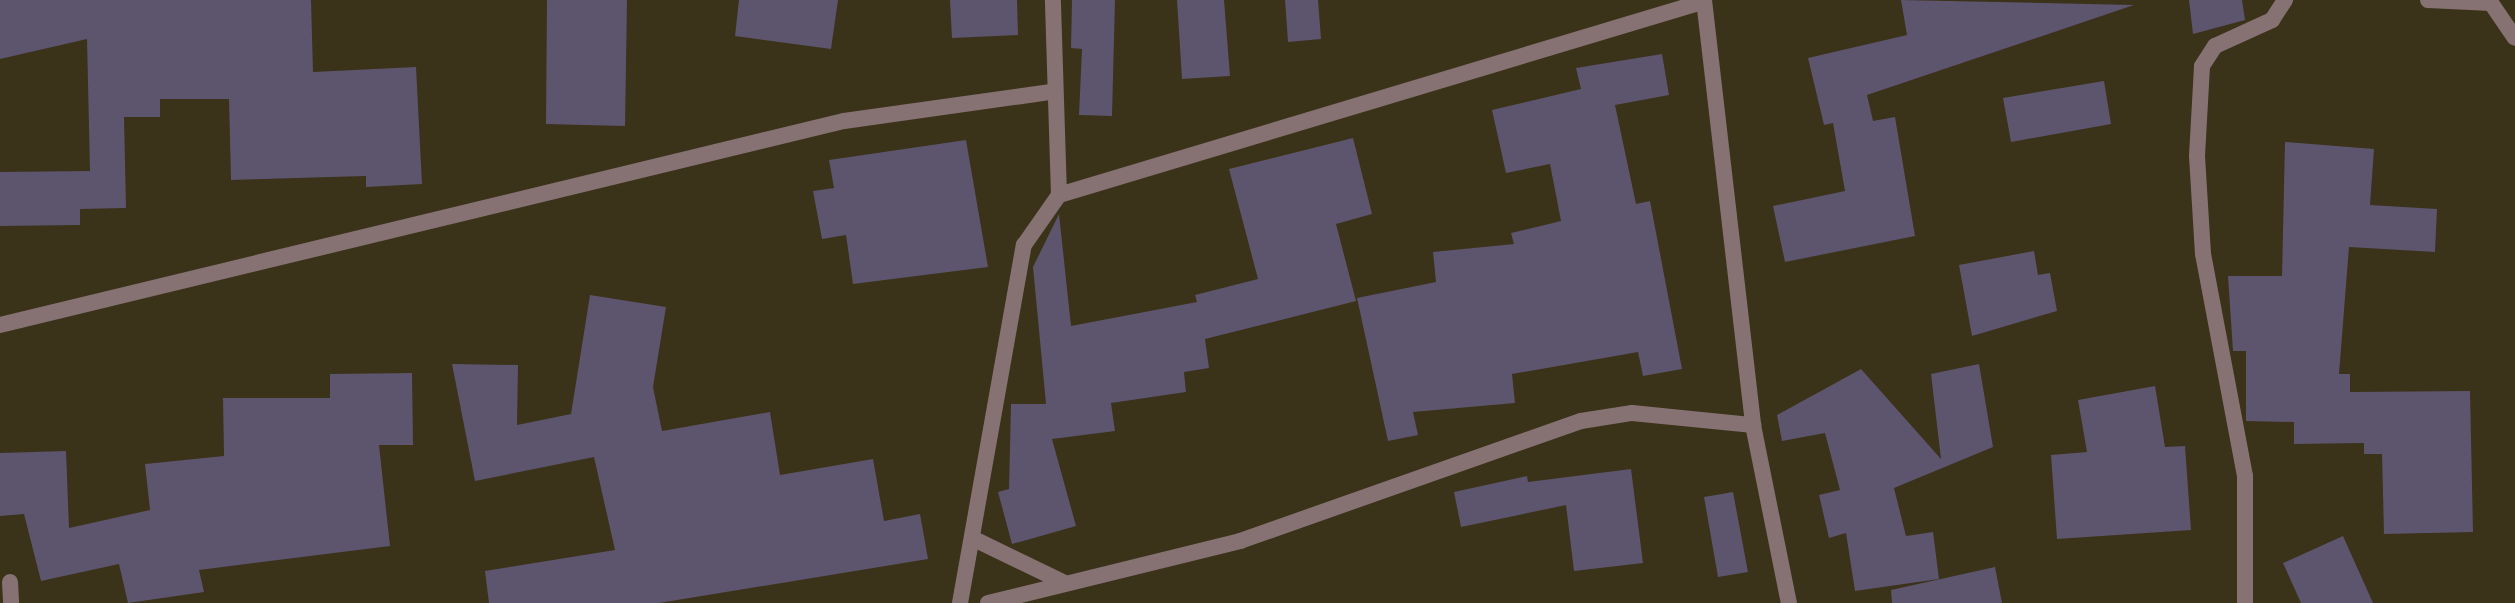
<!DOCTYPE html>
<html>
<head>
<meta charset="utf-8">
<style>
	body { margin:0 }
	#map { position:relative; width:2515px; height:603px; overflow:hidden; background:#3a3219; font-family:"Archivo Narrow",sans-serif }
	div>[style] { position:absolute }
	.building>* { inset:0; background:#5d546d }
	.minor>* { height:16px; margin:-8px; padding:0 8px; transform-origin:8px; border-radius:8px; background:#867273 }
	span { translate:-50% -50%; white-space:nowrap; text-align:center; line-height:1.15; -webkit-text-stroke:6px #3a3219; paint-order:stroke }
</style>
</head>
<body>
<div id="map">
	<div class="building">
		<i style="clip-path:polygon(0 0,311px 0,313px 72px,416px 67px,422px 184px,366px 187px,366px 176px,231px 180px,229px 99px,160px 99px,160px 117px,124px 117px,126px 208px,80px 209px,80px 225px,0 226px,0 172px,90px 171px,87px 39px,0 59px)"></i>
		<i style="clip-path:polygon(547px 0,627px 0,625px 126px,546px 124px)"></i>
		<i style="clip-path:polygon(739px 0,838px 0,831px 49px,735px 36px)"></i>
		<i style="clip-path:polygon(950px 0,1017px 0,1018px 35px,952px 38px)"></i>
		<i style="clip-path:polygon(1072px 0,1115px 0,1112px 116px,1079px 115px,1082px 49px,1071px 48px)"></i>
		<i style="clip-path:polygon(1177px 0,1224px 0,1230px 76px,1182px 79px)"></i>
		<i style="clip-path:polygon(1285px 0,1318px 0,1321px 39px,1288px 42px)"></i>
		<i style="clip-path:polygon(1901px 0,2134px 5px,1867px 95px,1873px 121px,1895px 117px,1915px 236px,1785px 262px,1773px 206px,1845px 191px,1833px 123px,1824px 125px,1808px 58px,1907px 35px)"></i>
		<i style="clip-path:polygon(2189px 0,2242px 0,2245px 20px,2193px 34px)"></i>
		<i style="clip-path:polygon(1662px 54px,1669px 95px,1615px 105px,1636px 204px,1650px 201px,1682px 369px,1643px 376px,1638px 352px,1512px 374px,1515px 403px,1413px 412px,1418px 435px,1388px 441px,1357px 298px,1436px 282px,1433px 252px,1514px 244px,1511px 233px,1561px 221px,1550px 164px,1506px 173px,1492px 110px,1581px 89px,1576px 68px)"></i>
		<i style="clip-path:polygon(2104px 81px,2111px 124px,2011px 142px,2003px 98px)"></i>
		<i style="clip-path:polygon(1353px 138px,1372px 214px,1336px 224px,1356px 301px,1205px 339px,1209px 368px,1184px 372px,1186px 392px,1111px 403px,1115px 431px,1052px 439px,1076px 526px,1012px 544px,998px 492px,1009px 489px,1011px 404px,1046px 404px,1033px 267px,1059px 214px,1071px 326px,1197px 302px,1195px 295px,1258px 279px,1229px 169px)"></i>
		<i style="clip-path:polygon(966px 140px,988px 267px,853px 284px,846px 235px,822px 239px,813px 191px,834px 188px,829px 160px)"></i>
		<i style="clip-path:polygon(2285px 142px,2374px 149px,2370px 205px,2437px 209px,2435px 252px,2349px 247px,2339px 374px,2350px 374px,2350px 392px,2470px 391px,2473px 532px,2384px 534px,2382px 454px,2364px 454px,2364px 443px,2294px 444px,2294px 422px,2246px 421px,2246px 351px,2233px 351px,2228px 276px,2282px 276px)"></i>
		<i style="clip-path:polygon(2034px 251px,2038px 275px,2050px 273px,2057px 311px,1972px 336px,1959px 265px)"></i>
		<i style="clip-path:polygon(590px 295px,666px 307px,653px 387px,662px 431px,770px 412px,780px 475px,873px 459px,884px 521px,920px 514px,928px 559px,659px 603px,489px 603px,485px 571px,615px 550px,594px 457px,475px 481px,452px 364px,518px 365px,517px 425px,571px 414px)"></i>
		<i style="clip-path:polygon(1979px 364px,1993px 447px,1894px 488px,1906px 536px,1933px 532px,1939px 579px,1855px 591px,1846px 533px,1829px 538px,1819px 495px,1840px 490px,1825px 433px,1782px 441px,1777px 415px,1861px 369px,1941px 459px,1931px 374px)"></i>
		<i style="clip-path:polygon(412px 373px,413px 445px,379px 445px,390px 546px,199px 570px,204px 592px,128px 603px,119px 564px,41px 581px,24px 514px,0 516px,0 453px,66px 451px,69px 528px,150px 510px,145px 464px,224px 456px,223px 398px,330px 398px,330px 374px)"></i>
		<i style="clip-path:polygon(2155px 386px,2165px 447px,2185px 446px,2191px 530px,2057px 539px,2051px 455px,2087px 452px,2078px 400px)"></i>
		<i style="clip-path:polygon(1631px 469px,1643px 563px,1574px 571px,1566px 505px,1461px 527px,1454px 492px,1527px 476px,1528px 482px)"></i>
		<i style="clip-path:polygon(1733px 492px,1748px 572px,1718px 577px,1704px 497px)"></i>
		<i style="clip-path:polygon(2343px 536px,2373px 603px,2301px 603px,2283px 563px)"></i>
		<i style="clip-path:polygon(1995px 567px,2002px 603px,1892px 603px,1891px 590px)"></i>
	</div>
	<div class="minor">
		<i style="left:1704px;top:0;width:428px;rotate:83.4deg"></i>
		<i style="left:1753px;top:425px;width:182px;rotate:78.6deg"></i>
		<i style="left:2428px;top:0;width:63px;rotate:2.7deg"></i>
		<i style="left:2491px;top:3px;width:42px;rotate:55.6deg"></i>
		<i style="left:1059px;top:195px;width:671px;rotate:-16.71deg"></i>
		<i style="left:0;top:325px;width:868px;rotate:-13.59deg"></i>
		<i style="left:844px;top:121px;width:209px;rotate:-8deg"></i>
		<i style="left:974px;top:539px;width:99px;rotate:25.8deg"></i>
		<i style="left:10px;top:582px;width:21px;rotate:87deg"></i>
		<i style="left:960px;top:603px;width:364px;rotate:-79.9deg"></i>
		<i style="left:1024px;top:245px;width:61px;rotate:-55deg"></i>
		<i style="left:1059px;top:195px;width:195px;rotate:-91.8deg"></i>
		<i style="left:988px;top:603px;width:260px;rotate:-13.8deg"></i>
		<i style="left:1240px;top:541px;width:361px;rotate:-19.4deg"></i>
		<i style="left:1581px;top:421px;width:52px;rotate:-8.9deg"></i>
		<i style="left:1632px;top:413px;width:122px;rotate:5.7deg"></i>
		<i style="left:2245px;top:603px;width:127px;rotate:-90deg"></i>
		<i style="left:2245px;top:476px;width:226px;rotate:-100.7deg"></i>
		<i style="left:2203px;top:254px;width:98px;rotate:-93.5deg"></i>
		<i style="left:2197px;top:156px;width:90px;rotate:-86.8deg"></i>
		<i style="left:2202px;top:66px;width:24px;rotate:-57deg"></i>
		<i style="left:2215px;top:46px;width:63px;rotate:-24.5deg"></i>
		<i style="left:2272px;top:20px;width:24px;rotate:-57deg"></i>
	</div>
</div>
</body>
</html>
